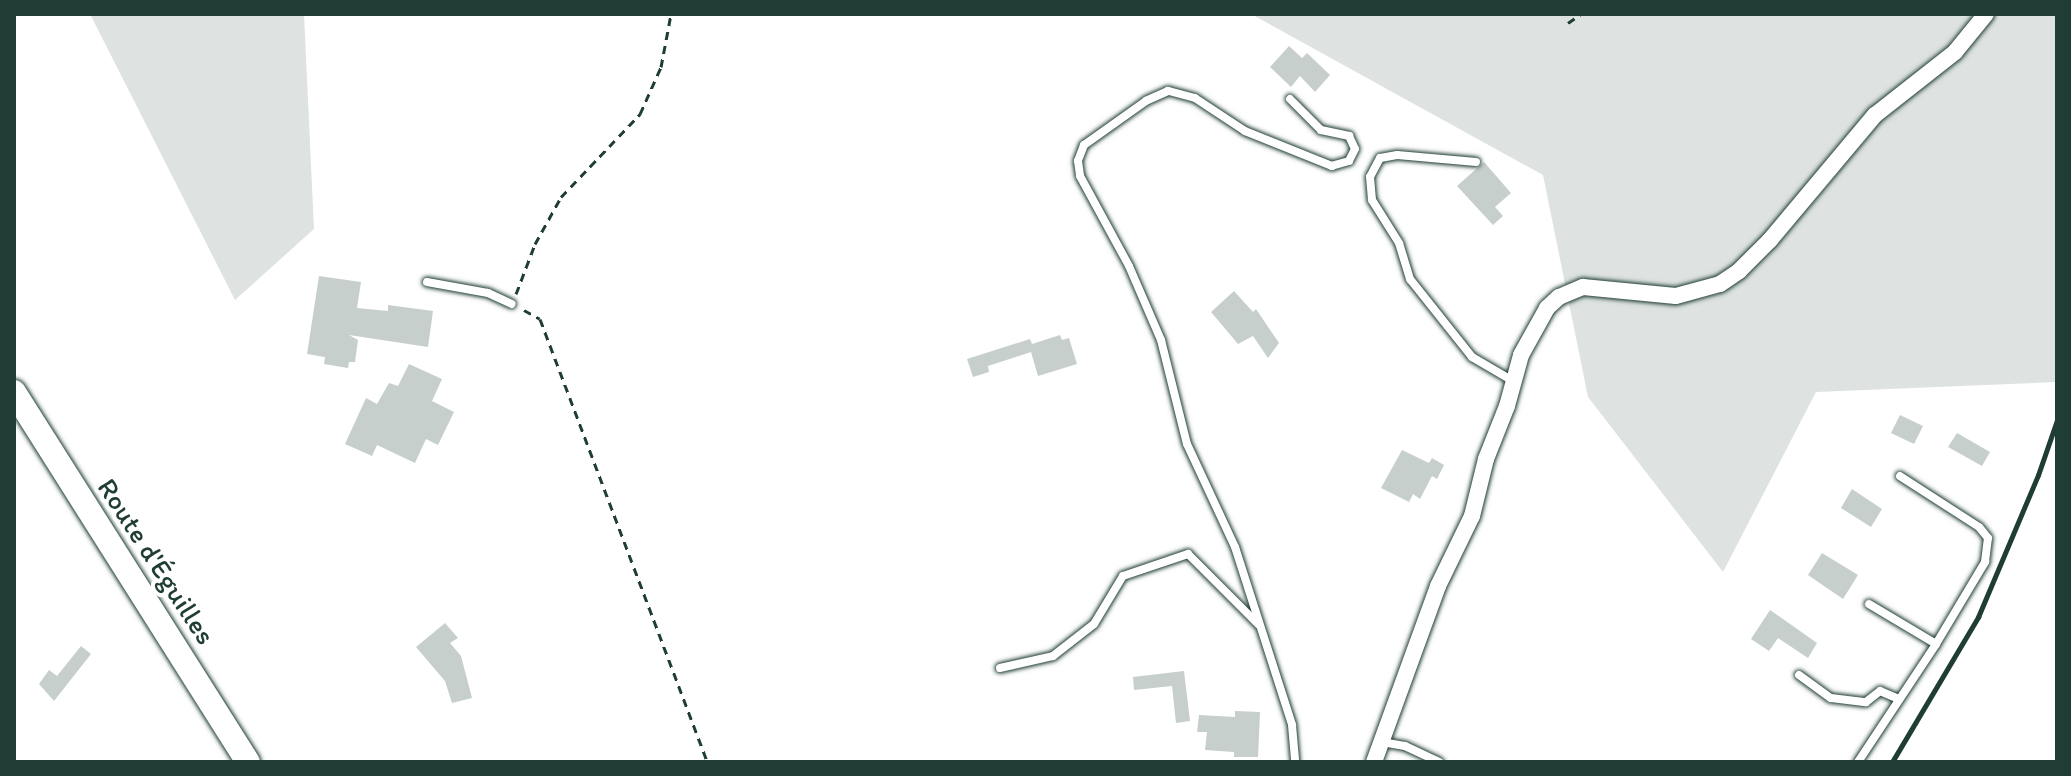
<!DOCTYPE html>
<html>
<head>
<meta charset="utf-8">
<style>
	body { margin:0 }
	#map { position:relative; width:2071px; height:776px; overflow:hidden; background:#fff; font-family:Itim,sans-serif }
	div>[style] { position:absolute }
	.green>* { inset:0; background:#dee3e2 }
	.building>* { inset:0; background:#c7cfcc }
	.path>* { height:3px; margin-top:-1.5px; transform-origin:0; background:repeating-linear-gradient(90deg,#1f3d34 0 8px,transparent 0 14px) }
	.roads { filter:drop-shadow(0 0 2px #1f3d34) drop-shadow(0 0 2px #1f3d34) }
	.lane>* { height:8px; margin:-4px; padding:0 4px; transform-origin:4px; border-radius:4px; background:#fff }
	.street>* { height:16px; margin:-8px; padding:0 8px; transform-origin:8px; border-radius:8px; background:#fff }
	.secondary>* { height:24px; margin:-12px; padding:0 12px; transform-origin:12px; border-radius:12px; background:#fff }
	.rail>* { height:5px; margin:-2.5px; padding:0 2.5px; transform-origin:2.5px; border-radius:2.5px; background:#1f3d34 }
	span { translate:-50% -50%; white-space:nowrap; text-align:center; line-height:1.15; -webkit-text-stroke:8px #fff; paint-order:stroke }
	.street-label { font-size:28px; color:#1f3d34 }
	.frame { position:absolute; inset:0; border:16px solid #1f3d34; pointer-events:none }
</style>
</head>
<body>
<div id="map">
	<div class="green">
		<i style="clip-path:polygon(90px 14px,304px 14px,314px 229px,235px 300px)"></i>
		<i style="clip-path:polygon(1251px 14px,2057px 14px,2057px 382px,1816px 392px,1723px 572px,1588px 397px,1543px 175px)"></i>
	</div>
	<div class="building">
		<i style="clip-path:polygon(1289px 46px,1302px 58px,1307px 53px,1330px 75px,1315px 92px,1300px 76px,1291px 87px,1270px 67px)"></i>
		<i style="clip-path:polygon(1484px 162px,1511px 193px,1495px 207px,1503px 216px,1493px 225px,1457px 186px)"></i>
		<i style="clip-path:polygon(319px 276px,361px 282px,357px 308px,388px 311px,388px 305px,433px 311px,428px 347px,349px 335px,358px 340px,355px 362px,349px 362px,348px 368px,324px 364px,325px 357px,307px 354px)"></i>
		<i style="clip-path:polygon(1234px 291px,1253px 312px,1256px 309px,1279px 343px,1268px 358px,1253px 336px,1238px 344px,1211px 312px)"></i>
		<i style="clip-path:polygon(1060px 335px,1062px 340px,1069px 338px,1077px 364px,1038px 376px,1031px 352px,988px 366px,989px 372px,973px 377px,967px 359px,1030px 339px,1032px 344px)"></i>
		<i style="clip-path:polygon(409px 364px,442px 379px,432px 401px,454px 412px,438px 445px,426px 439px,415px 463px,377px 445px,372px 456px,345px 444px,366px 398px,377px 404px,389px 383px,398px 386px)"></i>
		<i style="clip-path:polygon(1900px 415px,1923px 426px,1914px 444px,1891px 433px)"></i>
		<i style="clip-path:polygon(1957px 433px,1990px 452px,1982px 466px,1948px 447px)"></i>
		<i style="clip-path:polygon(1402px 450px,1429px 463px,1432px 458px,1444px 465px,1437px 479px,1432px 476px,1420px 499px,1413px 494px,1409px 502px,1381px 488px)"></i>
		<i style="clip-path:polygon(1852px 489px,1882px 509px,1871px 527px,1841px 508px)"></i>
		<i style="clip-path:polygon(1822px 553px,1858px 575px,1843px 599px,1808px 575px)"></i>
		<i style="clip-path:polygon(1770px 610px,1817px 643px,1808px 658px,1778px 638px,1769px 651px,1751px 639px)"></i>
		<i style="clip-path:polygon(445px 623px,458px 638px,450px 643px,461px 656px,472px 698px,452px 703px,445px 681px,416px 647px)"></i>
		<i style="clip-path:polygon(81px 646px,91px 654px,54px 701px,39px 684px,49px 670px,57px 676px)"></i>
		<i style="clip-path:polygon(1184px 671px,1190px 721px,1176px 723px,1172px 686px,1134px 690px,1133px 677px)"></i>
		<i style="clip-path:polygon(1235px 711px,1260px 712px,1258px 757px,1234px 757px,1234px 752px,1205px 750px,1207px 732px,1197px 732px,1199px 715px,1235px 717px)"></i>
	</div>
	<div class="path">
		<i style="left:1568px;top:23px;width:16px;rotate:-35deg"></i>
		<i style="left:516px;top:294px;width:53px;rotate:-69.2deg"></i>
		<i style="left:535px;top:244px;width:54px;rotate:-61deg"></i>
		<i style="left:561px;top:197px;width:115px;rotate:-46.4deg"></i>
		<i style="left:640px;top:114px;width:51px;rotate:-65.9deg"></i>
		<i style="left:661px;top:67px;width:54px;rotate:-79.3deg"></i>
		<i style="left:524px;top:310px;width:18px;rotate:29deg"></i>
		<i style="left:540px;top:319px;width:473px;rotate:69.3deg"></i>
	</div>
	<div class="roads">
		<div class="lane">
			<i style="left:1290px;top:99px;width:44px;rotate:45deg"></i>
			<i style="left:1321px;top:130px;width:29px;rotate:12deg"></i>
			<i style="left:1349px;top:136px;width:14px;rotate:65deg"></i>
			<i style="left:1355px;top:149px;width:13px;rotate:117deg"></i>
			<i style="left:1349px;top:161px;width:18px;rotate:164deg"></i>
			<i style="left:1332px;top:166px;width:94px;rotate:-158.1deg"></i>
			<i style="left:1245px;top:131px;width:60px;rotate:-146.6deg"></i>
			<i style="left:1195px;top:98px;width:28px;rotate:-165deg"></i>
			<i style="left:1168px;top:91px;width:24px;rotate:156deg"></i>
			<i style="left:1146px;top:101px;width:76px;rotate:144.6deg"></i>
			<i style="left:1084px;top:145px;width:17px;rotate:111deg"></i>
			<i style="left:1078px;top:161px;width:15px;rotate:82deg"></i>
			<i style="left:1080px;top:176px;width:102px;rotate:61.4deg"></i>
			<i style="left:1129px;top:266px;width:81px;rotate:66.6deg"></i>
			<i style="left:1161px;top:340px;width:107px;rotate:76deg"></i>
			<i style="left:1187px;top:444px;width:114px;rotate:65deg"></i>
			<i style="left:1235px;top:547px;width:187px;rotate:72.2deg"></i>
			<i style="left:1292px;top:725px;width:37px;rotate:85deg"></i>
			<i style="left:1476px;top:162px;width:79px;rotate:-174.9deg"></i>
			<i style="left:1397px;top:155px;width:17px;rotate:170deg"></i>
			<i style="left:1380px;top:158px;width:21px;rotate:118deg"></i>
			<i style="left:1370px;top:177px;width:23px;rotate:85deg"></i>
			<i style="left:1372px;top:200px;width:51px;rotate:57.9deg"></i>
			<i style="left:1399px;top:243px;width:38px;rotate:73deg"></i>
			<i style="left:1410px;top:279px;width:100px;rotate:51.5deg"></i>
			<i style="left:1472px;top:357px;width:48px;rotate:30.3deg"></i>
			<i style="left:427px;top:282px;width:62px;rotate:10.2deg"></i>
			<i style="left:488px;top:293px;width:26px;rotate:25deg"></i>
			<i style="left:1869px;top:604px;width:78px;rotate:30.8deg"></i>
			<i style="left:1000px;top:668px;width:54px;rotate:-12.8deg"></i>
			<i style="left:1053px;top:656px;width:52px;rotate:-38deg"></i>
			<i style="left:1094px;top:624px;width:56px;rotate:-58.9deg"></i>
			<i style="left:1123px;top:576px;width:69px;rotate:-18.7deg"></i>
			<i style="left:1188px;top:554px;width:100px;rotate:45deg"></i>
			<i style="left:1799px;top:675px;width:39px;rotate:36deg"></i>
			<i style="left:1831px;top:698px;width:35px;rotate:7deg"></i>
			<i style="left:1866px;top:702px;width:18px;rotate:-38deg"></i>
			<i style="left:1880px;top:691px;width:21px;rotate:23deg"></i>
			<i style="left:1382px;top:742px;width:23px;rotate:10deg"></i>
			<i style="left:1405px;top:746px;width:38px;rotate:25deg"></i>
			<i style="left:1858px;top:762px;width:141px;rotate:-56.5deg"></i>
			<i style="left:1936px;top:644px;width:96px;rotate:-59.1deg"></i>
			<i style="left:1985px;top:562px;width:24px;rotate:-83deg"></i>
			<i style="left:1988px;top:538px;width:14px;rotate:-129deg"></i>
			<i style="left:1979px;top:527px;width:94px;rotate:-147.2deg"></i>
		</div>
		<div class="street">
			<i style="left:1374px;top:762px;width:187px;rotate:-70deg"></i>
			<i style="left:1438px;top:586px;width:78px;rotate:-64.1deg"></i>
			<i style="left:1472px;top:516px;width:59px;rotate:-76.2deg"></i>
			<i style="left:1486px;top:459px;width:57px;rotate:-68.4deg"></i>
			<i style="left:1507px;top:406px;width:53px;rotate:-74.6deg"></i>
			<i style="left:1521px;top:355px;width:54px;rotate:-61deg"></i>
			<i style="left:1547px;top:308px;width:16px;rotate:-43deg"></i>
			<i style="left:1559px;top:297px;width:26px;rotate:-23deg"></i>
			<i style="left:1583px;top:287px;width:93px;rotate:5.5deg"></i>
			<i style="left:1676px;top:296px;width:46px;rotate:-15.3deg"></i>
			<i style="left:1720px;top:284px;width:23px;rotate:-34deg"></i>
			<i style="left:1739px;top:271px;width:44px;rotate:-45deg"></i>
			<i style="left:1770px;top:240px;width:163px;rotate:-50deg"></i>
			<i style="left:1875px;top:115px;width:102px;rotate:-38.2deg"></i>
			<i style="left:1955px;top:52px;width:49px;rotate:-50.8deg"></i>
		</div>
		<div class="secondary">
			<i style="left:14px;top:392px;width:438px;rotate:57.7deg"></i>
		</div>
	</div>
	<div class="rail">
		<i style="left:1892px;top:762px;width:169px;rotate:-59.3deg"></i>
		<i style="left:1978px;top:617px;width:154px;rotate:-67.1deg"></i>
		<i style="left:2038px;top:475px;width:58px;rotate:-70.9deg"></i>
	</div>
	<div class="street-label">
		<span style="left:157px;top:561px;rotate:57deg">Route d'Éguilles</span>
	</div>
	<div class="frame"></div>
</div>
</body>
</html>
